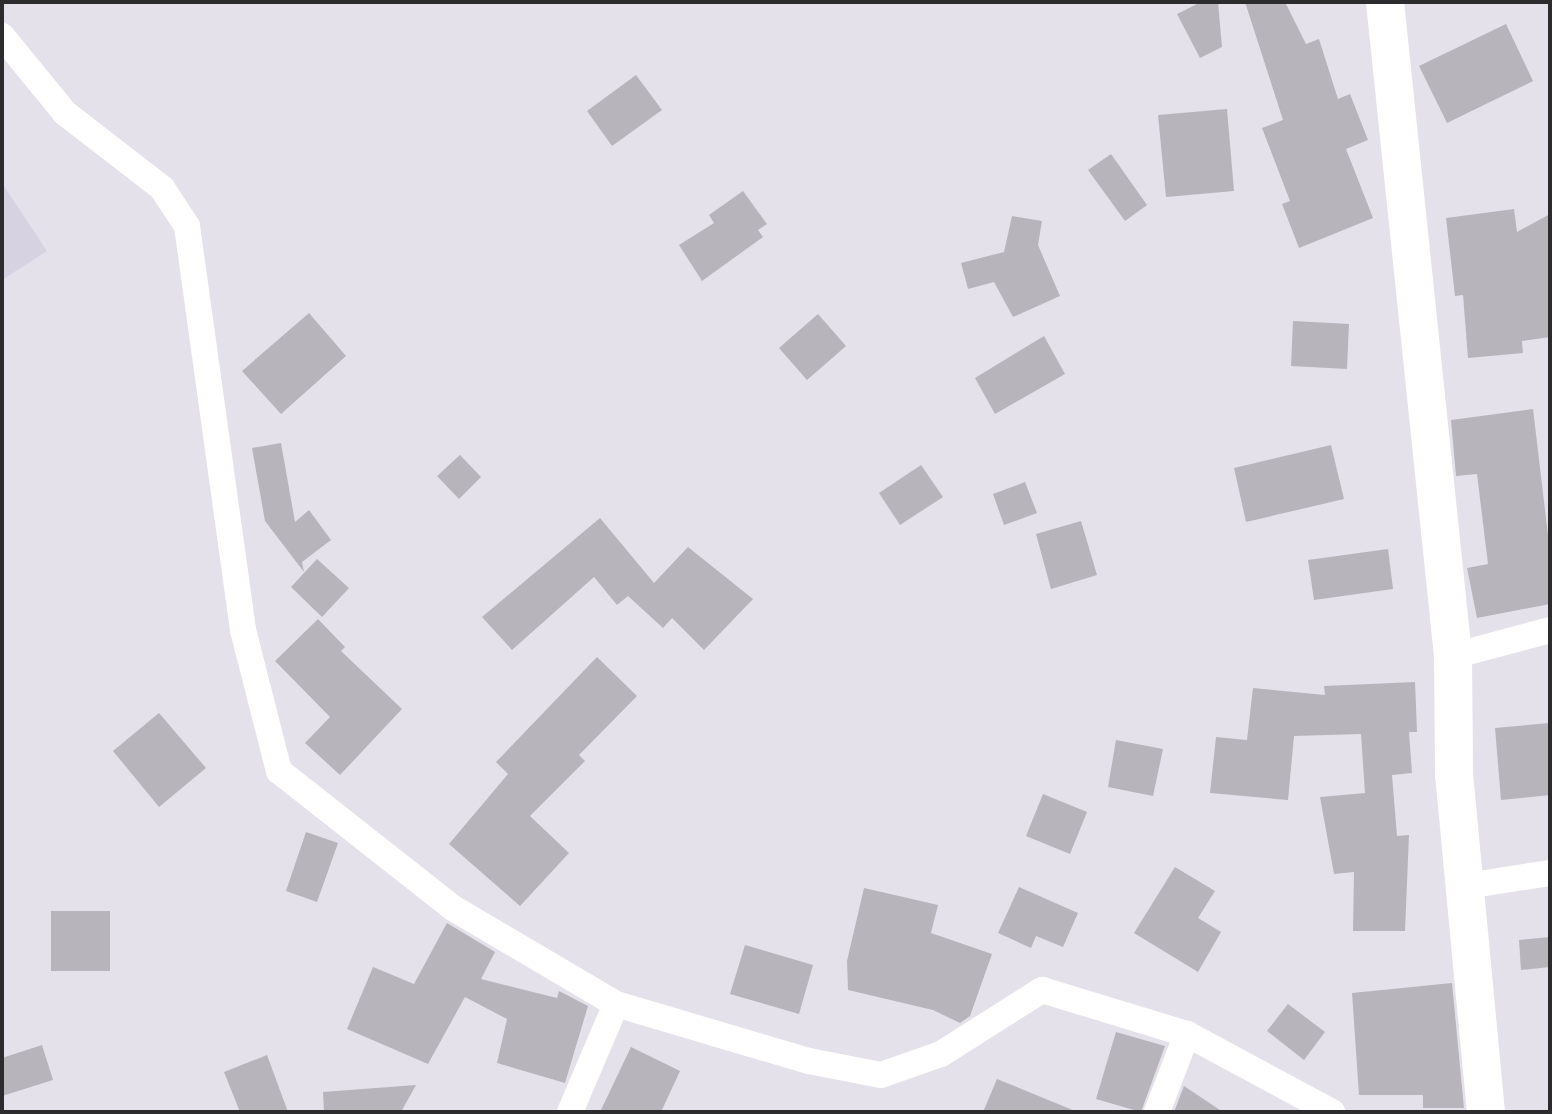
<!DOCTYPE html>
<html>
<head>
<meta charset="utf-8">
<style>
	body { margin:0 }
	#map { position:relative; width:1552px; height:1114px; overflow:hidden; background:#e4e1ea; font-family:"Fira Sans",sans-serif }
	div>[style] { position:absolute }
	.built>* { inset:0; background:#d7d2e1 }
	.building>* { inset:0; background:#b7b4bc }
	.street>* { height:26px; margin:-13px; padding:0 13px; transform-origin:13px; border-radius:13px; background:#fff }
	.secondary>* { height:38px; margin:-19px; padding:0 19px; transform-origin:19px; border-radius:19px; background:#fff }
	span { translate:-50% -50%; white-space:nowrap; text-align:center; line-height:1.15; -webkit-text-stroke:8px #e4e1ea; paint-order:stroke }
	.frame { position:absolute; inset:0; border:4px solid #2c2b2e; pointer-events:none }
</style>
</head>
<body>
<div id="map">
	<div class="built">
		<i style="clip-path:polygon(2px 183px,47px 251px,2px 280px)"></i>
	</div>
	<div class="building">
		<i style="clip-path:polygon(1201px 2px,1218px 2px,1222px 47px,1200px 58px,1177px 14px)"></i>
		<i style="clip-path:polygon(1245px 2px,1285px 2px,1306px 44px,1319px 39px,1338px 99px,1350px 94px,1368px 140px,1346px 149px,1373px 218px,1299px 248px,1282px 204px,1290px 201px,1262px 128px,1283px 120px)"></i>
		<i style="clip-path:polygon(1506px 24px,1533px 81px,1447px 123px,1419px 66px)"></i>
		<i style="clip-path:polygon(636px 75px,662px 110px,612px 146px,587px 111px)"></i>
		<i style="clip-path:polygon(1227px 109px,1234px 191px,1166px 197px,1158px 115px)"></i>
		<i style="clip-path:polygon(1111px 154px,1147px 205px,1125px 221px,1088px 170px)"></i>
		<i style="clip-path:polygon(743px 191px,767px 224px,758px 230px,763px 237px,702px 281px,679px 245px,714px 223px,709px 215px)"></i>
		<i style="clip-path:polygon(1514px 209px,1517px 232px,1550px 214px,1550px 337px,1522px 341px,1523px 353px,1468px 358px,1463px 295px,1455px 296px,1446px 218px)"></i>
		<i style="clip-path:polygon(1012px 216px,1042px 221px,1038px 245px,1060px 296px,1013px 317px,994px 282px,968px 289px,961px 263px,1004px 252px)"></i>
		<i style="clip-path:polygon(309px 313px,346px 356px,281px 414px,242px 371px)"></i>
		<i style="clip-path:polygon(818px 314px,846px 346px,807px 380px,779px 348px)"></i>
		<i style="clip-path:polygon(1293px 321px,1349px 324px,1347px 369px,1291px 366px)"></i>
		<i style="clip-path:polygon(1044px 336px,1065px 374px,995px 414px,975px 378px)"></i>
		<i style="clip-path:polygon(1533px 409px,1550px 552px,1550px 604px,1477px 618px,1467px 568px,1488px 564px,1477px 474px,1456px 476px,1451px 420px)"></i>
		<i style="clip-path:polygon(281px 443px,295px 522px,309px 510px,331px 540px,302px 562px,304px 572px,265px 521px,252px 448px)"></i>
		<i style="clip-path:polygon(1331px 445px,1344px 499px,1246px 522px,1234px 468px)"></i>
		<i style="clip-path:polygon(460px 455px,481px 477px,459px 499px,437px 476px)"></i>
		<i style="clip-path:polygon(921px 465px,943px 497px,900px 525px,879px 493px)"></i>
		<i style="clip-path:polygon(1025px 482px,1037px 513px,1004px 525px,993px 494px)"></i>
		<i style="clip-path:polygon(600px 518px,654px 583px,688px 547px,753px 599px,704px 650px,672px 618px,663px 628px,628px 596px,617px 605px,594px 577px,512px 650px,482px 617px)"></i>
		<i style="clip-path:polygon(1081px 521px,1097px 575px,1051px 589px,1036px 534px)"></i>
		<i style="clip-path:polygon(1388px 549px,1393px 589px,1314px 600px,1308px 560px)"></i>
		<i style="clip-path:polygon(317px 559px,349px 588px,322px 617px,291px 587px)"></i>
		<i style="clip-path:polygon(318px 619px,345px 647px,341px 651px,402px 709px,340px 775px,305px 743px,330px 717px,275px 661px)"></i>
		<i style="clip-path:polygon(597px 657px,637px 696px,579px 755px,585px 761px,530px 816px,569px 853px,520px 906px,449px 844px,508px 774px,496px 762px)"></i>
		<i style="clip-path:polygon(1415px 682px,1417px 732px,1409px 732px,1412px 773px,1392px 775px,1397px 836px,1409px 835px,1405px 931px,1353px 931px,1354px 872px,1334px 874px,1320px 797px,1365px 793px,1361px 734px,1294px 736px,1288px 800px,1210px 793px,1216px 737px,1247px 740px,1253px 688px,1325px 695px,1324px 686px)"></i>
		<i style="clip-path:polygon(159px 713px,206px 768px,159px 807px,113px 751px)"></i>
		<i style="clip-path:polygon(1550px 723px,1550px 795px,1501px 800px,1495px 728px)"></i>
		<i style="clip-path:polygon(1116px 740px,1163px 749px,1153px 796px,1108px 787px)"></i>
		<i style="clip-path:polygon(1043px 794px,1087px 812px,1070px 854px,1026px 836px)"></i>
		<i style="clip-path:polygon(306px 832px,338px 843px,317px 902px,286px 891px)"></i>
		<i style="clip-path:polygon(1175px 867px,1215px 891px,1198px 918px,1221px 932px,1198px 972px,1134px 933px)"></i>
		<i style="clip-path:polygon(1019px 887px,1078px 913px,1063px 947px,1036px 936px,1031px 948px,998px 933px)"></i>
		<i style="clip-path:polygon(864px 888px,938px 905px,931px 933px,992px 954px,970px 1016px,960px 1023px,933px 1010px,848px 990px,847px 961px)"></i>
		<i style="clip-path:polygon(51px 911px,110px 911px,110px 971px,51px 971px)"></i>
		<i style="clip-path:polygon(447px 923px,495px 952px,481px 979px,557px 998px,559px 991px,588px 1006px,565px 1083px,497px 1063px,507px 1019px,465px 997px,428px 1064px,347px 1029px,373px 967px,414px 984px)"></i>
		<i style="clip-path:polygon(1550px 937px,1550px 967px,1521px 970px,1519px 940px)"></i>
		<i style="clip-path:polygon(745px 945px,813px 965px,799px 1014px,730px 994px)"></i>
		<i style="clip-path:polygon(1452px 983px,1464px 1108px,1423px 1108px,1423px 1095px,1359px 1095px,1352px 993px)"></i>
		<i style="clip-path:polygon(1288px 1004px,1325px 1032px,1304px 1060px,1267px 1031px)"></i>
		<i style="clip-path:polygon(1116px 1032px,1165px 1046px,1141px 1112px,1096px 1099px)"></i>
		<i style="clip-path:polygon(42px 1045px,53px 1080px,2px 1096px,2px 1058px)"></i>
		<i style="clip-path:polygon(631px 1047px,680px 1071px,661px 1112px,600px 1112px)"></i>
		<i style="clip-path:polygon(267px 1055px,288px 1112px,240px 1112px,224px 1072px)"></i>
		<i style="clip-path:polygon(997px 1079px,1075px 1111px,1075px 1112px,983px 1112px)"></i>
		<i style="clip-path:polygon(416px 1085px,401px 1112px,324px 1112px,323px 1092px)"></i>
		<i style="clip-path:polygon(1184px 1086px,1223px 1112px,1174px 1112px)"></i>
	</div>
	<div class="street">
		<i style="left:2px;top:36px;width:99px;rotate:50.7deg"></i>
		<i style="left:65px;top:113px;width:123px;rotate:37.7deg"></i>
		<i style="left:162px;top:188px;width:45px;rotate:56.7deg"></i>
		<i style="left:187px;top:226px;width:408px;rotate:82.1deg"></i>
		<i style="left:243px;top:630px;width:146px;rotate:75.7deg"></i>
		<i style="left:279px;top:771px;width:221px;rotate:38.2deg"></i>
		<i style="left:453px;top:908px;width:189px;rotate:30.5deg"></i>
		<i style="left:616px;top:1004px;width:201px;rotate:16.5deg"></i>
		<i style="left:809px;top:1061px;width:73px;rotate:11deg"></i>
		<i style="left:881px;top:1075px;width:64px;rotate:-19.3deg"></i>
		<i style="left:941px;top:1054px;width:120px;rotate:-32.4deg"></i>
		<i style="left:1042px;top:990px;width:152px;rotate:16.9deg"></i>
		<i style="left:1187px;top:1034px;width:165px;rotate:28.3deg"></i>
		<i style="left:1453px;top:656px;width:100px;rotate:-15deg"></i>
		<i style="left:1466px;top:886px;width:85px;rotate:-8.8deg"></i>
		<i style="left:570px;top:1112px;width:117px;rotate:-66.9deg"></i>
		<i style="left:1157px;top:1112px;width:84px;rotate:-69deg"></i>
	</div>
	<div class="secondary">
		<i style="left:1385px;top:2px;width:658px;rotate:84.06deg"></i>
		<i style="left:1453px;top:656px;width:118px;rotate:89.5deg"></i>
		<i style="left:1454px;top:774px;width:340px;rotate:84.6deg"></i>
	</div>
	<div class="frame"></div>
</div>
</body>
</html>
